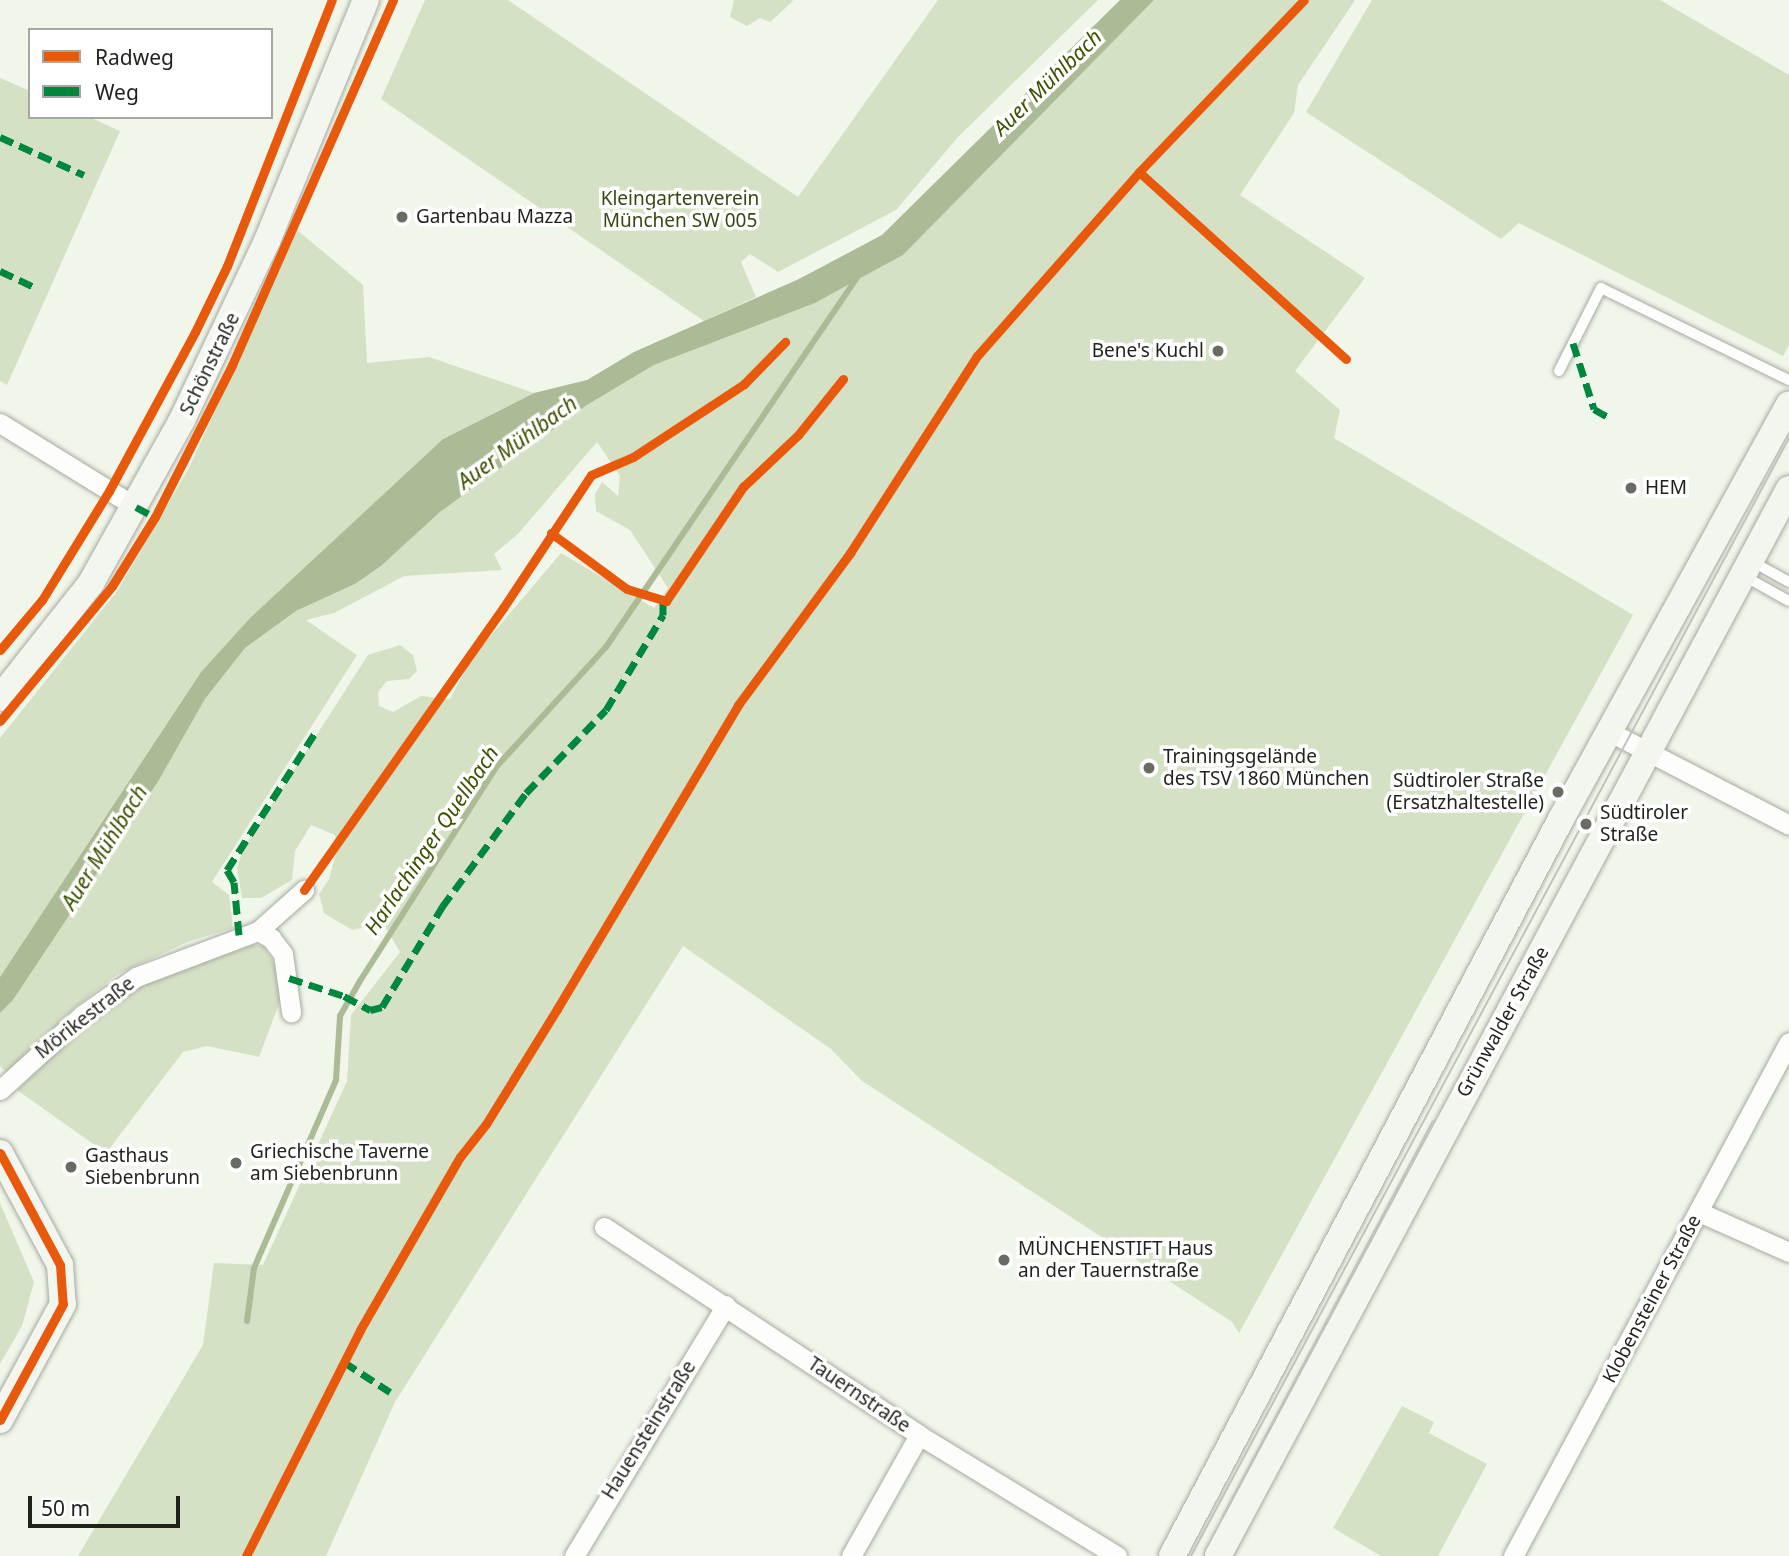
<!DOCTYPE html>
<html>
<head>
<meta charset="utf-8">
<style>
	body { margin:0 }
	#map { position:relative; width:1789px; height:1556px; overflow:hidden; background:#f0f6e9; font-family:"Noto Sans",sans-serif }
	div>[style] { position:absolute }
	.green>* { inset:0; background:#d5e1c5 }
	.water>* { inset:0; background:#abbb95 }
	.stream>* { height:6px; margin:-3px; padding:0 3px; transform-origin:3px; border-radius:3px; background:#abbb95 }
	.roads { filter:drop-shadow(0 0 2px #a6aaa0) drop-shadow(0 0 2px #a6aaa0) }
	.lane>* { height:10px; margin:-5px; padding:0 5px; transform-origin:5px; border-radius:5px; background:#fdfefc }
	.street>* { height:19px; margin:-9.5px; padding:0 9.5px; transform-origin:9.5px; border-radius:9.5px; background:#fdfefc }
	.secondary>* { height:26px; margin:-13px; padding:0 13px; transform-origin:13px; border-radius:13px; background:#f3f6ef }
	.tram>* { height:2px; margin:-1px; padding:0 1px; transform-origin:1px; border-radius:1px; background:#c1c2bf }
	.quiet>* { height:7px; margin-top:-3.5px; transform-origin:0; background:repeating-linear-gradient(90deg,#00873e 0 14px,transparent 0 21px) }
	.cycleway>* { height:9px; margin:-4.5px; padding:0 4.5px; transform-origin:4.5px; border-radius:4.5px; background:#e8590c }
	.dots>* { width:19px; height:19px; translate:-50% -50%; box-sizing:border-box; border:4px solid #fff; border-radius:50% }
	span { translate:-50% -50%; white-space:nowrap; text-align:center; line-height:1.15; -webkit-text-stroke:7px #fff; paint-order:stroke }
	.park-label { font-size:19px; color:#354810 }
	.poi-label { font-size:19px; color:#1e221a }
	.left { translate:0 -50%; text-align:left }
	.right { translate:-100% -50%; text-align:right }
	.street-label { font-size:19px; color:#1e221a }
	.water-label { font-size:21px; color:#3a5100; font-style:italic }
	.legend { position:absolute; left:28px; top:28px; width:245px; height:91px; box-sizing:border-box; background:#fff; border:2px solid #a5a7a3; margin:0; padding:9px 12px; list-style:none; font-size:21px; color:#1e221a }
	.legend li { display:flex; align-items:center; gap:14px; height:35px }
	.legend b { width:35px; border:2px solid #a5a7a3 }
	.scale { position:absolute; left:28px; top:1496px; width:152px; height:32px; box-sizing:border-box; border:4px solid #1e221a; border-top:0; padding-left:9px; font-size:21px; line-height:24px; white-space:nowrap; color:#1e221a; -webkit-text-stroke:5px #fff; paint-order:stroke }
</style>
</head>
<body>
<div id="map">
	<div class="green">
		<i style="clip-path:polygon(425px 0,508px 0,798px 197px,938px 0,1098px 0,958px 137px,896px 210px,778px 272px,750px 254px,741px 262px,756px 297px,704px 321px,381px 99px)"></i>
		<i style="clip-path:polygon(734px 0,792px 0,793px 1px,770px 22px,760px 18px,747px 26px,730px 17px)"></i>
		<i style="clip-path:polygon(1154px 0,1355px 0,1298px 85px,1294px 113px,1240px 195px,1365px 278px,1295px 371px,1340px 410px,1334px 438px,1633px 615px,1239px 1333px,1232px 1322px,862px 1081px,831px 1049px,683px 946px,395px 1402px,326px 1556px,78px 1556px,203px 1345px,214px 1263px,263px 1265px,347px 1081px,351px 1015px,400px 952px,383px 923px,352px 930px,324px 913px,319px 894px,329px 879px,337px 850px,335px 835px,311px 825px,295px 851px,292px 880px,261px 898px,242px 898px,237px 868px,243px 849px,368px 655px,400px 645px,413px 655px,417px 671px,409px 679px,387px 681px,378px 692px,379px 706px,393px 712px,421px 696px,450px 699px,472px 658px,561px 553px,654px 608px,668px 588px,630px 530px,596px 511px,595px 494px,602px 482px,618px 496px,620px 476px,597px 442px,518px 534px,494px 554px,502px 570px,404px 576px,334px 613px,306px 620px,357px 655px,212px 882px,229px 895px,233px 928px,190px 941px,118px 974px,75px 1007px,7px 1073px,0 1066px,0 1013px,13px 1000px,159px 780px,205px 699px,245px 648px,296px 611px,355px 584px,381px 566px,440px 512px,587px 405px,654px 365px,815px 303px,903px 255px)"></i>
		<i style="clip-path:polygon(1372px 0,1660px 0,1789px 75px,1789px 345px,1783px 356px,1519px 223px,1501px 239px,1306px 112px)"></i>
		<i style="clip-path:polygon(0 78px,30px 91px,30px 117px,89px 117px,120px 131px,7px 385px,0 381px)"></i>
		<i style="clip-path:polygon(297px 230px,363px 285px,367px 363px,429px 357px,534px 393px,443px 439px,250px 618px,201px 672px,0 977px,0 738px,118px 590px,190px 466px)"></i>
		<i style="clip-path:polygon(248px 944px,263px 946px,277px 967px,283px 993px,259px 1057px,207px 1046px,183px 1052px,106px 1153px,17px 1090px,91px 1020px,139px 986px)"></i>
		<i style="clip-path:polygon(0 1203px,34px 1282px,22px 1326px,0 1364px)"></i>
		<i style="clip-path:polygon(1402px 1406px,1434px 1422px,1429px 1433px,1487px 1464px,1438px 1556px,1381px 1556px,1333px 1528px)"></i>
	</div>
	<div class="water">
		<i style="clip-path:polygon(1120px 0,1154px 0,903px 255px,815px 303px,654px 365px,587px 405px,440px 512px,381px 566px,355px 584px,296px 611px,245px 648px,205px 699px,159px 780px,13px 1000px,0 1013px,0 977px,201px 672px,250px 618px,443px 439px,534px 393px,587px 380px,634px 352px,799px 279px,882px 235px)"></i>
	</div>
	<div class="stream">
		<i style="left:247px;top:1321px;width:53px;rotate:-82.5deg"></i>
		<i style="left:254px;top:1268px;width:205px;rotate:-66.4deg"></i>
		<i style="left:336px;top:1080px;width:64px;rotate:-86.4deg"></i>
		<i style="left:340px;top:1016px;width:40px;rotate:-60.3deg"></i>
		<i style="left:360px;top:981px;width:255px;rotate:-57.5deg"></i>
		<i style="left:497px;top:766px;width:161px;rotate:-47.5deg"></i>
		<i style="left:606px;top:647px;width:446px;rotate:-55.8deg"></i>
	</div>
	<div class="roads">
		<div class="lane">
			<i style="left:1559px;top:371px;width:93px;rotate:-63.2deg"></i>
			<i style="left:1601px;top:288px;width:209px;rotate:26.1deg"></i>
			<i style="left:1753px;top:562px;width:41px;rotate:29.1deg"></i>
			<i style="left:1744px;top:576px;width:51px;rotate:29.1deg"></i>
		</div>
		<div class="street">
			<i style="left:0;top:423px;width:160px;rotate:31.7deg"></i>
			<i style="left:1608px;top:731px;width:204px;rotate:27.4deg"></i>
			<i style="left:258px;top:931px;width:15px;rotate:28deg"></i>
			<i style="left:271px;top:938px;width:20px;rotate:53deg"></i>
			<i style="left:283px;top:954px;width:59px;rotate:82.1deg"></i>
			<i style="left:0;top:1090px;width:111px;rotate:-42.4deg"></i>
			<i style="left:82px;top:1015px;width:66px;rotate:-35.1deg"></i>
			<i style="left:136px;top:977px;width:130px;rotate:-20.7deg"></i>
			<i style="left:258px;top:931px;width:62px;rotate:-41.7deg"></i>
			<i style="left:1699px;top:1212px;width:98px;rotate:24deg"></i>
			<i style="left:604px;top:1227px;width:377px;rotate:33.4deg"></i>
			<i style="left:919px;top:1435px;width:232px;rotate:31.4deg"></i>
			<i style="left:574px;top:1556px;width:293px;rotate:-58.8deg"></i>
			<i style="left:851px;top:1556px;width:139px;rotate:-60.7deg"></i>
			<i style="left:1513px;top:1556px;width:583px;rotate:-61.77deg"></i>
		</div>
		<div class="secondary">
			<i style="left:0;top:698px;width:147px;rotate:-51.6deg"></i>
			<i style="left:91px;top:583px;width:187px;rotate:-60.8deg"></i>
			<i style="left:182px;top:420px;width:198px;rotate:-64.6deg"></i>
			<i style="left:267px;top:241px;width:261px;rotate:-67.7deg"></i>
			<i style="left:0;top:1153px;width:127px;rotate:61.8deg"></i>
			<i style="left:60px;top:1265px;width:39px;rotate:86deg"></i>
			<i style="left:63px;top:1304px;width:132px;rotate:118.5deg"></i>
			<i style="left:1172px;top:1556px;width:833px;rotate:-62.17deg"></i>
			<i style="left:1561px;top:819px;width:473px;rotate:-61.2deg"></i>
			<i style="left:1218px;top:1556px;width:1210px;rotate:-61.85deg"></i>
		</div>
	</div>
	<div class="tram">
		<i style="left:1223px;top:1516px;width:447px;rotate:-62deg"></i>
		<i style="left:1191px;top:1556px;width:1268px;rotate:-61.86deg"></i>
	</div>
	<div class="quiet">
		<i style="left:0;top:137px;width:92px;rotate:24.3deg"></i>
		<i style="left:0;top:271px;width:38px;rotate:25deg"></i>
		<i style="left:1573px;top:343px;width:69px;rotate:72.3deg"></i>
		<i style="left:1594px;top:409px;width:20px;rotate:30deg"></i>
		<i style="left:136px;top:507px;width:21px;rotate:28deg"></i>
		<i style="left:239px;top:935px;width:53px;rotate:-95.4deg"></i>
		<i style="left:234px;top:882px;width:14px;rotate:-120deg"></i>
		<i style="left:227px;top:870px;width:166px;rotate:-57.3deg"></i>
		<i style="left:289px;top:978px;width:58px;rotate:18.1deg"></i>
		<i style="left:344px;top:996px;width:30px;rotate:28deg"></i>
		<i style="left:370px;top:1010px;width:12px;rotate:-14deg"></i>
		<i style="left:382px;top:1007px;width:117px;rotate:-59deg"></i>
		<i style="left:442px;top:907px;width:142px;rotate:-53.6deg"></i>
		<i style="left:526px;top:793px;width:115px;rotate:-46.1deg"></i>
		<i style="left:606px;top:710px;width:111px;rotate:-59deg"></i>
		<i style="left:663px;top:615px;width:13px;rotate:-90deg"></i>
		<i style="left:344px;top:1362px;width:55px;rotate:33.1deg"></i>
	</div>
	<div class="cycleway">
		<i style="left:1139px;top:172px;width:279px;rotate:42.1deg"></i>
		<i style="left:551px;top:533px;width:94px;rotate:36.4deg"></i>
		<i style="left:627px;top:589px;width:41px;rotate:17.1deg"></i>
		<i style="left:666px;top:601px;width:138px;rotate:-56deg"></i>
		<i style="left:743px;top:487px;width:76px;rotate:-43.4deg"></i>
		<i style="left:798px;top:435px;width:72px;rotate:-51.2deg"></i>
		<i style="left:0;top:650px;width:65px;rotate:-50deg"></i>
		<i style="left:42px;top:600px;width:128px;rotate:-58.4deg"></i>
		<i style="left:109px;top:491px;width:181px;rotate:-61.6deg"></i>
		<i style="left:195px;top:332px;width:73px;rotate:-64.1deg"></i>
		<i style="left:227px;top:266px;width:286px;rotate:-68.5deg"></i>
		<i style="left:0;top:721px;width:175px;rotate:-50.3deg"></i>
		<i style="left:112px;top:586px;width:81px;rotate:-58.1deg"></i>
		<i style="left:155px;top:517px;width:170px;rotate:-63.1deg"></i>
		<i style="left:232px;top:365px;width:399px;rotate:-66.2deg"></i>
		<i style="left:304px;top:890px;width:345px;rotate:-54.8deg"></i>
		<i style="left:503px;top:608px;width:159px;rotate:-56.5deg"></i>
		<i style="left:591px;top:475px;width:46px;rotate:-23.2deg"></i>
		<i style="left:633px;top:457px;width:133px;rotate:-33.3deg"></i>
		<i style="left:744px;top:384px;width:59px;rotate:-45.7deg"></i>
		<i style="left:0;top:1153px;width:127px;rotate:61.8deg"></i>
		<i style="left:60px;top:1265px;width:39px;rotate:86deg"></i>
		<i style="left:63px;top:1304px;width:132px;rotate:118.5deg"></i>
		<i style="left:246px;top:1556px;width:253px;rotate:-63.2deg"></i>
		<i style="left:360px;top:1330px;width:200px;rotate:-60deg"></i>
		<i style="left:460px;top:1157px;width:42px;rotate:-51.8deg"></i>
		<i style="left:486px;top:1124px;width:135px;rotate:-58.3deg"></i>
		<i style="left:557px;top:1009px;width:354px;rotate:-59.2deg"></i>
		<i style="left:738px;top:705px;width:189px;rotate:-53.6deg"></i>
		<i style="left:850px;top:553px;width:234px;rotate:-57.2deg"></i>
		<i style="left:977px;top:356px;width:245px;rotate:-48.6deg"></i>
		<i style="left:1139px;top:172px;width:238px;rotate:-46.2deg"></i>
	</div>
	<div class="dots">
		<i style="left:402px;top:217px;background:#686c62"></i>
		<i style="left:1218px;top:351px;background:#686c62"></i>
		<i style="left:1631px;top:488px;background:#686c62"></i>
		<i style="left:1149px;top:768px;background:#686c62"></i>
		<i style="left:1558px;top:792px;background:#686c62"></i>
		<i style="left:1586px;top:824px;background:#686c62"></i>
		<i style="left:236px;top:1163px;background:#686c62"></i>
		<i style="left:71px;top:1167px;background:#686c62"></i>
		<i style="left:1004px;top:1260px;background:#686c62"></i>
	</div>
	<div class="park-label">
		<span style="left:680px;top:210px">Kleingartenverein<br>München SW 005</span>
	</div>
	<div class="poi-label">
		<span class="left" style="left:416px;top:217px">Gartenbau Mazza</span>
		<span class="right" style="left:1204px;top:351px">Bene's Kuchl</span>
		<span class="left" style="left:1645px;top:488px">HEM</span>
		<span class="left" style="left:1163px;top:768px">Trainingsgelände<br>des TSV 1860 München</span>
		<span class="right" style="left:1544px;top:792px">Südtiroler Straße<br>(Ersatzhaltestelle)</span>
		<span class="left" style="left:1600px;top:824px">Südtiroler<br>Straße</span>
		<span class="left" style="left:250px;top:1163px">Griechische Taverne<br>am Siebenbrunn</span>
		<span class="left" style="left:85px;top:1167px">Gasthaus<br>Siebenbrunn</span>
		<span class="left" style="left:1018px;top:1260px">MÜNCHENSTIFT Haus<br>an der Tauernstraße</span>
	</div>
	<div class="street-label">
		<span style="left:210px;top:364px;rotate:-64deg">Schönstraße</span>
		<span style="left:85px;top:1018px;rotate:-38deg">Mörikestraße</span>
		<span style="left:1503px;top:1022px;rotate:-61deg">Grünwalder Straße</span>
		<span style="left:1652px;top:1299px;rotate:-62deg">Klobensteiner Straße</span>
		<span style="left:859px;top:1395px;rotate:34deg">Tauernstraße</span>
		<span style="left:649px;top:1430px;rotate:-58deg">Hauensteinstraße</span>
	</div>
	<div class="water-label">
		<span style="left:1047px;top:82px;rotate:-44deg">Auer Mühlbach</span>
		<span style="left:517px;top:442px;rotate:-36deg">Auer Mühlbach</span>
		<span style="left:431px;top:840px;rotate:-56deg">Harlachinger Quellbach</span>
		<span style="left:104px;top:847px;rotate:-58deg">Auer Mühlbach</span>
	</div>
	<ul class="legend">
	<li><b style="height:9px;background:#e8590c"></b>Radweg</li>
	<li><b style="height:9px;background:#00873e"></b>Weg</li>
	</ul>
	<div class="scale">50 m</div>
</div>
</body>
</html>
